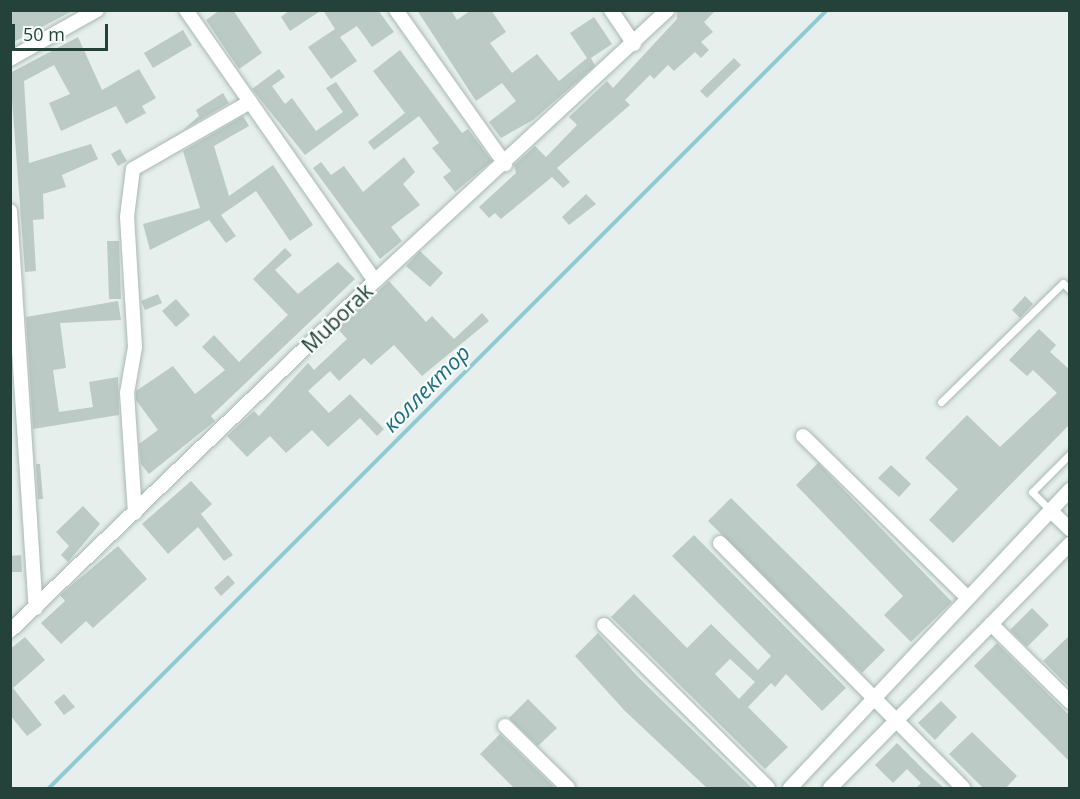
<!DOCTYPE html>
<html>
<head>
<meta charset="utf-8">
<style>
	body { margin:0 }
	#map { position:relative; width:1080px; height:799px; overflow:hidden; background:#e6efeb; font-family:"Open Sans",sans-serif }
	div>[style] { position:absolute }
	.stream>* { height:4px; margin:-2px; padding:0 2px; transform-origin:2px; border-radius:2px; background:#8ec9d4 }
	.building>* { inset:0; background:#bbcac4 }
	.roads { filter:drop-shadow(0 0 2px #a8b8b2) drop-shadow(0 0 2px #a8b8b2) }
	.service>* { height:7px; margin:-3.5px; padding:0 3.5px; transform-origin:3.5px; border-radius:3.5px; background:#fff }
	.minor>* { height:14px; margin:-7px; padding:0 7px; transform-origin:7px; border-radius:7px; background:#fff }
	span { translate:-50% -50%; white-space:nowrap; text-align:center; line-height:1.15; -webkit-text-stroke:4.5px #f7fbf9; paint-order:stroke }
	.street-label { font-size:21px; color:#24423a }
	.water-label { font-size:22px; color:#1c6f80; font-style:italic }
	.frame { position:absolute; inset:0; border:12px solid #24423a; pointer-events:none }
	.scale { position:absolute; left:12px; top:24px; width:96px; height:27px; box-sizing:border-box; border:3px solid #24423a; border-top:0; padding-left:8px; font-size:18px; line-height:21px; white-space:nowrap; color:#24423a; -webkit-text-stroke:4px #f7fbf9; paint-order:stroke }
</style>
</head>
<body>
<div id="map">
	<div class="stream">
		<i style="left:49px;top:788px;width:1100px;rotate:-45deg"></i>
	</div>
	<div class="building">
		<i style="clip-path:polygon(17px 10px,74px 10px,10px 44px,10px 14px)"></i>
		<i style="clip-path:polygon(220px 10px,233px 10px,262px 53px,239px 69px,206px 20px)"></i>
		<i style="clip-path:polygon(290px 10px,322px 10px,290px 31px,281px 17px)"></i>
		<i style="clip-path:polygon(323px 10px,378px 10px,394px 32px,372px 47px,357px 26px,340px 37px,357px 61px,331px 79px,308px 47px,335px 29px)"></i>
		<i style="clip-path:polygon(417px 10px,451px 10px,457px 20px,471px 10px,491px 10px,506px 32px,490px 43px,512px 73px,537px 54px,559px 81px,587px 58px,570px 33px,594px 17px,612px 44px,591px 58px,595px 66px,533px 120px,501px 138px,489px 122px,516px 101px,502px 83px,476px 101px)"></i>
		<i style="clip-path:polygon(677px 10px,716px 10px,704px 22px,713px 32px,701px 42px,709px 50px,701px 58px,695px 52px,674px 71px,668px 65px,654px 79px,650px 75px,625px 100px,630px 105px,557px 168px,570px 182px,563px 188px,552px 177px,501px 219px,495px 213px,489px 218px,479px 207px,516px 173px,514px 165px,535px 146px,546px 157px,577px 125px,569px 117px,607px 81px,613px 88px,677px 19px)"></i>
		<i style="clip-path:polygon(183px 30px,192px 45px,153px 68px,144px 53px)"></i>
		<i style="clip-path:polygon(78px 37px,102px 90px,139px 69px,156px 98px,142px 106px,146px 113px,126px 124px,116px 106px,61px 131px,49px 103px,70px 94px,54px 65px,24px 81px,29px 163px,91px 144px,98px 159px,62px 175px,66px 187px,43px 194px,44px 219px,33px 220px,36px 271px,25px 272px,10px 73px)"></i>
		<i style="clip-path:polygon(400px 50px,462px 133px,468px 129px,492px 161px,455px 192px,443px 177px,451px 171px,432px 148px,439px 143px,419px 116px,374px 150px,368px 142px,405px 113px,373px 71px)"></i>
		<i style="clip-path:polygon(734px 58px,741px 65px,707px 98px,700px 91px)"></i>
		<i style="clip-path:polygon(279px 69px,285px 77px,272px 86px,285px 104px,292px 98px,316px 131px,343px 112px,326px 88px,336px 82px,359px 115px,305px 155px,252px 89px)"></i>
		<i style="clip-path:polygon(223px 93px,229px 103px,183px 130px,199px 116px,196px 110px)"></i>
		<i style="clip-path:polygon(243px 116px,249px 126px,214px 146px,229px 196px,273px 165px,313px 225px,290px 241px,256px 191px,221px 215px,236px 236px,226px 243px,209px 220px,150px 250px,143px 224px,200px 208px,183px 151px)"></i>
		<i style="clip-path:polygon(120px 149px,127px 161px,118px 166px,111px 154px)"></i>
		<i style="clip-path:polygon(404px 157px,415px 172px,403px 184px,420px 205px,391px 227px,402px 241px,380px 259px,313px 168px,321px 162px,331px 175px,344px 166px,363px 192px)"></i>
		<i style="clip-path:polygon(586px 194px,596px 204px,569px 225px,562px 217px)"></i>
		<i style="clip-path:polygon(107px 241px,119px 241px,121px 299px,109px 299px)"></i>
		<i style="clip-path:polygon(285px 248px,292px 255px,275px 270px,298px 294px,338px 262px,355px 279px,211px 416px,215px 421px,149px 474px,141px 464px,139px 444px,158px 430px,136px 400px,136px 391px,173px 366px,195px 394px,225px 370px,202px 347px,214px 335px,239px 362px,288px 315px,253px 279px)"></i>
		<i style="clip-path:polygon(420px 251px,443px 273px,430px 287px,406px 266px)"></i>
		<i style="clip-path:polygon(389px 281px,426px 322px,432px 316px,454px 339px,482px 313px,489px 321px,422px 376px,394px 345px,371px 365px,364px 358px,339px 381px,330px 371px,308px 391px,329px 413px,350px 394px,384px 429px,377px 436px,360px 418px,328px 447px,312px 430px,286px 453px,270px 436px,247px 457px,227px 436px,254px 411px,259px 416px,308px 363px,314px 370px,347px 339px,338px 329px)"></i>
		<i style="clip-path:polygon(158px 294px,162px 303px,145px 310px,141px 301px)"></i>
		<i style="clip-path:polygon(1025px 296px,1033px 304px,1020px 318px,1012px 310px)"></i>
		<i style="clip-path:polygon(176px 299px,190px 315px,176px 327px,162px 311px)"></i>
		<i style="clip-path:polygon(118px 301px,121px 320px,60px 323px,66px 368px,53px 370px,59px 412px,93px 407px,89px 382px,118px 377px,119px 415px,33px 429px,26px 317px)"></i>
		<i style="clip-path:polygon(1039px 329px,1056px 345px,1050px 352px,1070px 370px,1070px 424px,953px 543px,929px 520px,958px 489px,925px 458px,967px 415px,1000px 447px,1057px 393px,1033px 370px,1027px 376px,1009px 360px)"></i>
		<i style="clip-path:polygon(818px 463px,952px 602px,911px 642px,884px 615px,903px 596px,796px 485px)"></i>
		<i style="clip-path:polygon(36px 464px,40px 464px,43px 499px,38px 499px)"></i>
		<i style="clip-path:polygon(891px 465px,911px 484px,899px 497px,878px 478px)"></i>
		<i style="clip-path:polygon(191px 481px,212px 504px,201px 514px,233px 555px,224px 561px,198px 527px,168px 554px,142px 524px)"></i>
		<i style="clip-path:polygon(731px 498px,885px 650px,862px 673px,708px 521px)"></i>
		<i style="clip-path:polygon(83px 506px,100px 524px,68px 562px,61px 555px,69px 546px,56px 532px)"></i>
		<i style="clip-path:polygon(evenodd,694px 535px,846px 688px,822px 711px,786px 674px,775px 687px,771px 683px,748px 707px,788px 747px,765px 769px,611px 617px,634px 594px,687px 648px,711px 624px,758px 670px,771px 656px,672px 556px,694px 535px,730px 659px,755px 682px,739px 699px,715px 674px,730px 659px)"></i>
		<i style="clip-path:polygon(118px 546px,147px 579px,93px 628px,86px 621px,61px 644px,41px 623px,65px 601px,60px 595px)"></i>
		<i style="clip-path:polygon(21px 555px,22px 572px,10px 572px,10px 556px)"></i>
		<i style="clip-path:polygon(228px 575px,235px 583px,221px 596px,214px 588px)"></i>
		<i style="clip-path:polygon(1032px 608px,1049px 625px,1027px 647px,1010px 630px)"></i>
		<i style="clip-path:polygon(598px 633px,639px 678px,753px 789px,708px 789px,625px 711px,575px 656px)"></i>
		<i style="clip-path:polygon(1070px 635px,1070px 688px,1043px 661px)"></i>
		<i style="clip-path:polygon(25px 637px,45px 660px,13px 688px,42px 725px,27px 736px,10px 715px,10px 649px)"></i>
		<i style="clip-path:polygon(997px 643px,1070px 716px,1070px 762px,974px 666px)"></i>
		<i style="clip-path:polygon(64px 694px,75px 707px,64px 715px,54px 702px)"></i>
		<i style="clip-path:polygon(528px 699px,557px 728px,538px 746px,509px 718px)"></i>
		<i style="clip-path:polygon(941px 701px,957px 717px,935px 740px,918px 723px)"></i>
		<i style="clip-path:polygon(972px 732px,1017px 776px,1005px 789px,984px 789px,949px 754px)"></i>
		<i style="clip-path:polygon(500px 734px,556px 789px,515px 789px,480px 754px)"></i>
		<i style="clip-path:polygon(897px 743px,925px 771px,945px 789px,915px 789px,921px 783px,907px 769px,893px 783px,875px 765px)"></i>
	</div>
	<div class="roads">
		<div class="service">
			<i style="left:941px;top:402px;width:170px;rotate:-44.3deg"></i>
			<i style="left:1063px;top:283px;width:10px;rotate:45deg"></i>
			<i style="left:1050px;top:510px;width:25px;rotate:-135deg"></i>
			<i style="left:1032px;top:492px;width:54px;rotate:-45deg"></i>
		</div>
		<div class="minor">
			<i style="left:186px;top:10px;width:330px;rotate:55.1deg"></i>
			<i style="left:396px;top:10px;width:189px;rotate:54.7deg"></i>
			<i style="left:611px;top:10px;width:41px;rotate:55.9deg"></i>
			<i style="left:10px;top:59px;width:100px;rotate:-29.4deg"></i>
			<i style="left:10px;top:211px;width:398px;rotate:86.3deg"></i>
			<i style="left:803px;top:436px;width:230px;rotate:44.5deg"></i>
			<i style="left:1050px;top:510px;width:28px;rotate:44deg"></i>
			<i style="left:135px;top:513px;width:120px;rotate:-93.8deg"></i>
			<i style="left:127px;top:393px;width:47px;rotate:-80.1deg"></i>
			<i style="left:135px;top:347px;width:130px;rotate:-93.5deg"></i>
			<i style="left:127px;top:217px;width:48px;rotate:-82.9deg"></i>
			<i style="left:133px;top:169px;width:135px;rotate:-29.8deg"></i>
			<i style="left:720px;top:543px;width:345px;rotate:45.2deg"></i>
			<i style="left:991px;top:624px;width:111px;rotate:44.6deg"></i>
			<i style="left:604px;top:625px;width:231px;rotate:44.8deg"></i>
			<i style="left:10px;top:631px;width:506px;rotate:-43.8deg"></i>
			<i style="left:375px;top:281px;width:399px;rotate:-42.8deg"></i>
			<i style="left:505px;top:726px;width:88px;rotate:44.5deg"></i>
			<i style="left:790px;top:788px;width:409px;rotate:-46.8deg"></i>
			<i style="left:830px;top:788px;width:342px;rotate:-45.5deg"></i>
		</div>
	</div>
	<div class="street-label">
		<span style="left:337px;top:318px;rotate:-44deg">Muborak</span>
	</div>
	<div class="water-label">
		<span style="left:426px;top:388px;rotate:-45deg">коллектор</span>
	</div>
	<div class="frame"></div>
	<div class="scale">50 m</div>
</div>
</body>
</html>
